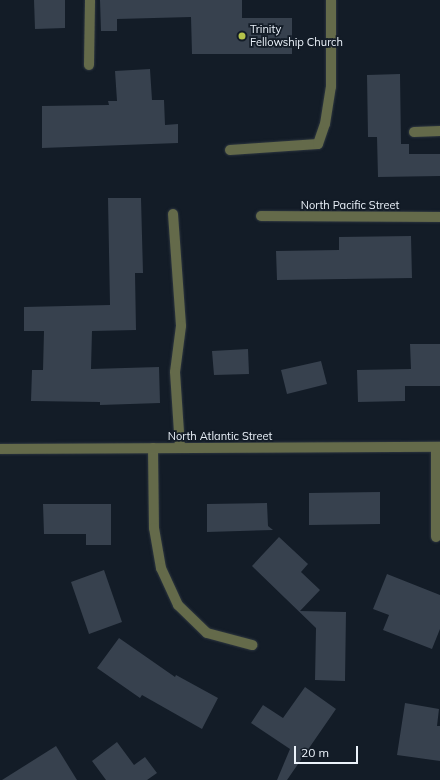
<!DOCTYPE html>
<html>
<head>
<meta charset="utf-8">
<style>
	body { margin:0 }
	#map { position:relative; width:440px; height:780px; overflow:hidden; background:#131c27; font-family:Mulish,sans-serif }
	div>[style] { position:absolute }
	.building>* { inset:0; background:#37414e }
	.roads { filter:drop-shadow(0 0 1px #2d3640) drop-shadow(0 0 1px #2d3640) }
	.minor>* { height:10px; margin:-5px; padding:0 5px; transform-origin:5px; border-radius:5px; background:#646a4a }
	.dots>* { width:11px; height:11px; translate:-50% -50%; box-sizing:border-box; border:2px solid #131c27; border-radius:50% }
	span { translate:-50% -50%; white-space:nowrap; text-align:center; line-height:1.15; -webkit-text-stroke:3.5px #131c27; paint-order:stroke }
	.poi-label { font-size:11px; color:#ebf2fa }
	.left { translate:0 -50%; text-align:left }
	.street-label { font-size:11px; color:#ebf2fa }
	.scale { position:absolute; left:294px; top:746px; width:64px; height:18px; box-sizing:border-box; border:2px solid #ebf2fa; border-top:0; padding-left:5px; font-size:12px; line-height:14px; white-space:nowrap; color:#ebf2fa; -webkit-text-stroke:3px #131c27; paint-order:stroke }
</style>
</head>
<body>
<div id="map">
	<div class="building">
		<i style="clip-path:polygon(34px 0,65px 0,65px 28px,35px 29px)"></i>
		<i style="clip-path:polygon(100px 0,242px 0,242px 18px,292px 18px,292px 54px,192px 54px,191px 17px,117px 19px,117px 31px,101px 31px)"></i>
		<i style="clip-path:polygon(150px 69px,152px 100px,164px 100px,165px 125px,178px 124px,178px 143px,42px 148px,42px 106px,109px 105px,108px 101px,117px 101px,115px 71px)"></i>
		<i style="clip-path:polygon(400px 74px,401px 144px,409px 144px,409px 154px,440px 154px,440px 176px,378px 177px,377px 137px,368px 137px,367px 75px)"></i>
		<i style="clip-path:polygon(108px 198px,141px 198px,143px 273px,135px 273px,136px 330px,92px 331px,91px 369px,159px 367px,160px 403px,100px 405px,100px 402px,31px 401px,32px 370px,43px 370px,44px 331px,24px 331px,24px 307px,110px 305px)"></i>
		<i style="clip-path:polygon(411px 236px,412px 278px,277px 280px,276px 251px,339px 250px,339px 237px)"></i>
		<i style="clip-path:polygon(410px 344px,440px 344px,440px 386px,405px 386px,405px 401px,358px 402px,357px 370px,411px 369px)"></i>
		<i style="clip-path:polygon(248px 349px,249px 374px,214px 375px,212px 351px)"></i>
		<i style="clip-path:polygon(321px 361px,327px 384px,287px 394px,281px 370px)"></i>
		<i style="clip-path:polygon(380px 492px,380px 524px,309px 525px,309px 493px)"></i>
		<i style="clip-path:polygon(267px 503px,268px 526px,273px 530px,207px 532px,207px 504px)"></i>
		<i style="clip-path:polygon(43px 504px,111px 504px,111px 545px,86px 545px,86px 534px,44px 534px)"></i>
		<i style="clip-path:polygon(279px 537px,308px 564px,301px 572px,320px 590px,300px 611px,346px 612px,345px 681px,315px 680px,316px 628px,252px 566px)"></i>
		<i style="clip-path:polygon(104px 570px,122px 622px,89px 634px,71px 582px)"></i>
		<i style="clip-path:polygon(387px 574px,440px 595px,440px 629px,432px 649px,383px 630px,389px 615px,373px 609px)"></i>
		<i style="clip-path:polygon(119px 638px,175px 677px,176px 675px,218px 698px,202px 729px,142px 695px,140px 698px,97px 668px)"></i>
		<i style="clip-path:polygon(305px 687px,336px 709px,287px 780px,277px 780px,290px 749px,251px 723px,263px 705px,283px 718px)"></i>
		<i style="clip-path:polygon(405px 703px,439px 709px,437px 726px,440px 726px,440px 761px,397px 755px)"></i>
		<i style="clip-path:polygon(117px 742px,134px 765px,145px 757px,157px 773px,147px 780px,106px 780px,92px 761px)"></i>
		<i style="clip-path:polygon(56px 746px,77px 780px,2px 780px)"></i>
	</div>
	<div class="roads">
		<div class="minor">
			<i style="left:89px;top:65px;width:65px;rotate:-89.1deg"></i>
			<i style="left:414px;top:132px;width:26px;rotate:-2deg"></i>
			<i style="left:230px;top:150px;width:88px;rotate:-3.9deg"></i>
			<i style="left:318px;top:144px;width:21px;rotate:-71deg"></i>
			<i style="left:325px;top:124px;width:37px;rotate:-81deg"></i>
			<i style="left:331px;top:87px;width:87px;rotate:-90deg"></i>
			<i style="left:173px;top:214px;width:112px;rotate:85.9deg"></i>
			<i style="left:181px;top:326px;width:46px;rotate:97.4deg"></i>
			<i style="left:175px;top:372px;width:76px;rotate:86.2deg"></i>
			<i style="left:261px;top:216px;width:179px;rotate:0.3deg"></i>
			<i style="left:436px;top:447px;width:90px;rotate:90deg"></i>
			<i style="left:153px;top:448px;width:80px;rotate:89.3deg"></i>
			<i style="left:154px;top:528px;width:41px;rotate:80.1deg"></i>
			<i style="left:161px;top:568px;width:41px;rotate:65.3deg"></i>
			<i style="left:178px;top:605px;width:40px;rotate:44deg"></i>
			<i style="left:207px;top:633px;width:47px;rotate:14.9deg"></i>
			<i style="left:0;top:449px;width:440px;rotate:-0.3deg"></i>
		</div>
	</div>
	<div class="dots">
		<i style="left:242px;top:36px;background:#b4c24a"></i>
	</div>
	<div class="poi-label">
		<span class="left" style="left:250px;top:36px">Trinity<br>Fellowship Church</span>
	</div>
	<div class="street-label">
		<span style="left:350px;top:205px">North Pacific Street</span>
		<span style="left:220px;top:436px">North Atlantic Street</span>
	</div>
	<div class="scale">20 m</div>
</div>
</body>
</html>
